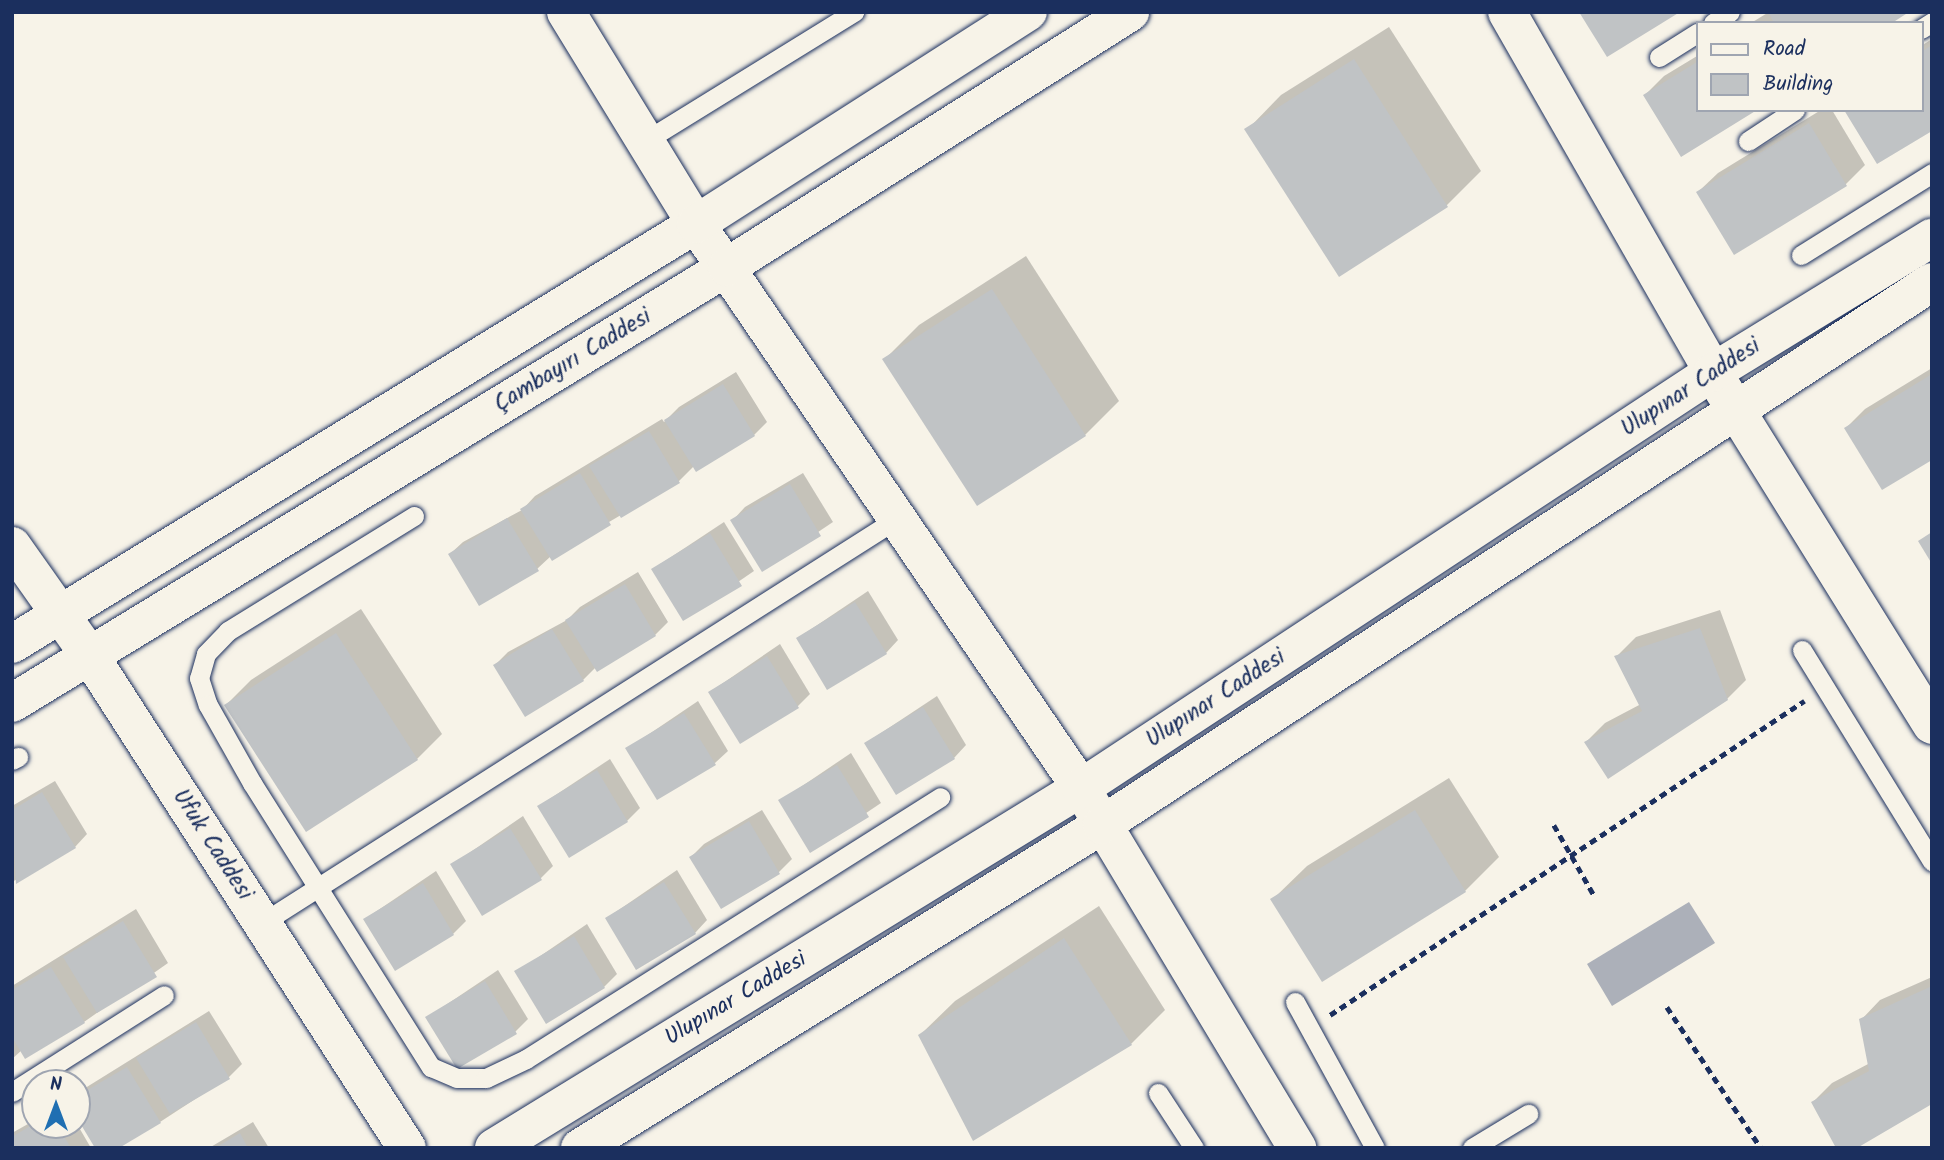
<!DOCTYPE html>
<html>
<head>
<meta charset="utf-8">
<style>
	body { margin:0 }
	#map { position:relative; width:1944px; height:1160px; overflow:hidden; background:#f7f3e8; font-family:Kalam,sans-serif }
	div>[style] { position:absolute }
	.water>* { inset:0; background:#acb0b9 }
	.shadow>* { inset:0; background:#0003 }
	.building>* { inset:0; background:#c0c3c5 }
	.path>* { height:4.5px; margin-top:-2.25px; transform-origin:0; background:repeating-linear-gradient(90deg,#1b2f5e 0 7px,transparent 0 12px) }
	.roads { filter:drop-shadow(0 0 2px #1b2f5e) drop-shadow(0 0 2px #1b2f5e) }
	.service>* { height:19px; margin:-9.5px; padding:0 9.5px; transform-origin:9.5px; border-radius:9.5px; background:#f7f3e8 }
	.minor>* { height:38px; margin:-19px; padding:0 19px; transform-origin:19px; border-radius:19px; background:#f7f3e8 }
	.secondary>* { height:38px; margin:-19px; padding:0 19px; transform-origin:19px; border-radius:19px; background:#f7f3e8 }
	span { translate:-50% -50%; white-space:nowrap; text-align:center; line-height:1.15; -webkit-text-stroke:5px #f7f3e8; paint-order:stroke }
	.street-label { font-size:23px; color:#1b2f5e }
	.frame { position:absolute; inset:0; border:14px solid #1b2f5e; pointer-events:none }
	.legend { position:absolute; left:1696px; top:21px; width:228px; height:91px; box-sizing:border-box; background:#f7f3e8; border:2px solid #9fa5b1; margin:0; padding:9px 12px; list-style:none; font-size:21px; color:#1b2f5e }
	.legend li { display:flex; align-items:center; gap:14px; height:35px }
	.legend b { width:35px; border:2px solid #9fa5b1 }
	.north { position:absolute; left:21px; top:1069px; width:70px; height:70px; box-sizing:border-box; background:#f7f3e8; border:2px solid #9fa5b1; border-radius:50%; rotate:0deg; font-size:19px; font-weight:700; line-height:28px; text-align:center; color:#1b2f5e }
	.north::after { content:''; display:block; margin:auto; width:24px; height:32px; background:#1f6fb2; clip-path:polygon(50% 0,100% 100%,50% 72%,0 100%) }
</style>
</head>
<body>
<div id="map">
	<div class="water">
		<i style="clip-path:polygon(1689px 902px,1715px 943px,1612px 1006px,1587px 964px)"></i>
	</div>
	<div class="shadow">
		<i style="clip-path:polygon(1769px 12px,1889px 23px,1751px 23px)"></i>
		<i style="clip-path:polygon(1389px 27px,1481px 171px,1447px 205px,1340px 274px,1247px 130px,1281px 95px)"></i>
		<i style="clip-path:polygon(1932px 39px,1932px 129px,1921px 110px,1921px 46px)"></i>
		<i style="clip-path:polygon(1697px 56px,1697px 110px,1682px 154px,1645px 95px,1664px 76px)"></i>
		<i style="clip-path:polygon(1821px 110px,1832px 110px,1865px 165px,1846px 184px,1735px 252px,1698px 192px,1718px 173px)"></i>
		<i style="clip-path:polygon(1026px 256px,1119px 401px,1085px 435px,978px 503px,885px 359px,919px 325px)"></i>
		<i style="clip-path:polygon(1932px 368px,1932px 458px,1846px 428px,1865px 409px)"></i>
		<i style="clip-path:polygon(736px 372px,767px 422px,754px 435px,694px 466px,679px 481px,551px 556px,537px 569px,450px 554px,463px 542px,522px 510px,535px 496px,662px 419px,664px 422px,679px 407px)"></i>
		<i style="clip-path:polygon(803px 473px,833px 522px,763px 569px,733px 520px,745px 507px)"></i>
		<i style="clip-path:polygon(724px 522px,754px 571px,684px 619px,653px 569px)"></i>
		<i style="clip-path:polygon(638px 572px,668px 622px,655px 635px,596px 667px,583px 680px,495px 665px,508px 652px,567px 620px,580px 607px)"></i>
		<i style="clip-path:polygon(868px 591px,898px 640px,886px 653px,798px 638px)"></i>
		<i style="clip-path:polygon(361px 609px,442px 734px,417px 759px,226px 705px,251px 680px)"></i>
		<i style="clip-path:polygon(1720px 610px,1746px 680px,1727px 699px,1586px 742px,1605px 723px,1641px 704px,1617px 656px,1636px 637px)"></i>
		<i style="clip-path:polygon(780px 644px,810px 694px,797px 707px,710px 692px)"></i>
		<i style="clip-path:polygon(937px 696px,966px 745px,954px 758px,866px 743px)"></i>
		<i style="clip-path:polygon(698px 701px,728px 751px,715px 763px,627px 749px)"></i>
		<i style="clip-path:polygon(851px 753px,881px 803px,811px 850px,780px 801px)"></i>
		<i style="clip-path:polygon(610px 759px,640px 808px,627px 821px,539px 806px)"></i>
		<i style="clip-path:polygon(1449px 778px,1499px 857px,1465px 891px,1272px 900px,1307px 866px)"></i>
		<i style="clip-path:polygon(55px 781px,87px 834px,75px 847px,12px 882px,12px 806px)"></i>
		<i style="clip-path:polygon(762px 810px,792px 859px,779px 872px,722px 906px,691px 857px,704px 844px)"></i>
		<i style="clip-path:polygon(523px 816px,553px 866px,540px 879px,453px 864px)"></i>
		<i style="clip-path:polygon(677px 870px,707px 920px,695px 933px,607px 918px)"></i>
		<i style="clip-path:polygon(436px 871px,466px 921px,453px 934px,365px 919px)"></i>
		<i style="clip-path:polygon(1099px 906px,1165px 1010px,1131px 1044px,920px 1035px,955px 1001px)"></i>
		<i style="clip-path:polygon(136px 909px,168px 963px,84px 1022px,22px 1050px,12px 1059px,12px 986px)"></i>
		<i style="clip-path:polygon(587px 924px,617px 974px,604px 987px,517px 972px)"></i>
		<i style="clip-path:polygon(498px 970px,528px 1019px,515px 1032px,428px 1017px)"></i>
		<i style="clip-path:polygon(1932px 977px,1932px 1102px,1813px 1102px,1832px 1083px,1870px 1063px,1861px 1020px,1880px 1000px)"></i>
		<i style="clip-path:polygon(209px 1011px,242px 1064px,229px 1077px,160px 1122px,77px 1115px,77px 1095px,82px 1090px)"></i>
		<i style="clip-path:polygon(35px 1120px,35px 1125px,77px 1124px,91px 1148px,12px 1148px,12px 1133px)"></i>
		<i style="clip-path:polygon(253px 1122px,269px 1148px,209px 1148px)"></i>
	</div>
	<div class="building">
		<i style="clip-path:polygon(1579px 12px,1680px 12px,1607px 57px)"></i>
		<i style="clip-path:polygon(1768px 12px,1909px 12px,1892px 23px,1774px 23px)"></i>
		<i style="clip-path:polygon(1932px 45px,1932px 131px,1877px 164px,1844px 110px,1921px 110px,1921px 52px)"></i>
		<i style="clip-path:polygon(1354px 59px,1448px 207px,1339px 277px,1244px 129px)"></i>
		<i style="clip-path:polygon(1697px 62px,1697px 110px,1757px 110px,1681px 157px,1643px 95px)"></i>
		<i style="clip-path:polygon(1809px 123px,1847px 186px,1734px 255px,1696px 192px)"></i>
		<i style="clip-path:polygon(992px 289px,1086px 436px,977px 506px,882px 359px)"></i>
		<i style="clip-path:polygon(1932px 374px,1932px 460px,1882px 490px,1844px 428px)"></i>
		<i style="clip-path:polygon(723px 384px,755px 436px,696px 472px,664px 420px)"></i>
		<i style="clip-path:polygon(649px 431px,680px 483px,621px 518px,589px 466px)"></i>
		<i style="clip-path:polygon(580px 473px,611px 525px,552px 561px,520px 509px)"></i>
		<i style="clip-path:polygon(790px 484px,821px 536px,762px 572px,730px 520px)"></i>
		<i style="clip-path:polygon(507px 518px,539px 571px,479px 606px,448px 554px)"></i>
		<i style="clip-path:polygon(1932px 532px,1932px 564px,1918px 541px)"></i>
		<i style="clip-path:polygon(710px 533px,742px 586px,683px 621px,651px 569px)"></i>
		<i style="clip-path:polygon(625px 584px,656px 636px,597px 672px,565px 620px)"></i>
		<i style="clip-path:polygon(855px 602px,887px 654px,827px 690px,796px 638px)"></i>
		<i style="clip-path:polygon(1700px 628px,1728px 700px,1608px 779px,1584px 742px,1642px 711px,1614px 656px)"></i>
		<i style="clip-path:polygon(552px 629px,584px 681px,525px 717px,493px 665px)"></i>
		<i style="clip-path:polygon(336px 633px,418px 760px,306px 832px,224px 705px)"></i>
		<i style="clip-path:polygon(767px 656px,799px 708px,740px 744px,708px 692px)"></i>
		<i style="clip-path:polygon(923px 707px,955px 759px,896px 795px,864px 743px)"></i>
		<i style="clip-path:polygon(684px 713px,716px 765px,657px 800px,625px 748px)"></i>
		<i style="clip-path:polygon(837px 765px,869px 817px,810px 853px,778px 800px)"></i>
		<i style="clip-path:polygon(597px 770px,628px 822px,569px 858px,537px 806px)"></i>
		<i style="clip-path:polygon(42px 792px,76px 848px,16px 884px,12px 810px)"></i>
		<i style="clip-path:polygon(1415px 810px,1466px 892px,1322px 982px,1270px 899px)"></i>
		<i style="clip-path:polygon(749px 821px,780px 874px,721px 909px,689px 857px)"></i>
		<i style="clip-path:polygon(510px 828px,542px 880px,482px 916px,450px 864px)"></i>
		<i style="clip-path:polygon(664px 882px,696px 934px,636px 970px,605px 918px)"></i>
		<i style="clip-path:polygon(423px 883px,454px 935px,395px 971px,363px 919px)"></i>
		<i style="clip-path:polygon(123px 921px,157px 977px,97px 1013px,63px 957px)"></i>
		<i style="clip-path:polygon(574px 936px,605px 988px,546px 1024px,514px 971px)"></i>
		<i style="clip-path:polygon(1064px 938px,1132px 1045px,973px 1141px,918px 1035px)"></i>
		<i style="clip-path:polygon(51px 967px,85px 1023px,25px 1059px,12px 1037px,12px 990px)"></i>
		<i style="clip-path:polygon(485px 981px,517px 1034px,457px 1069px,425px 1017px)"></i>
		<i style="clip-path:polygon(1932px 986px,1932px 1104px,1857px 1148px,1836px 1148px,1811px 1102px,1869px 1071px,1859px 1019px)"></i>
		<i style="clip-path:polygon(196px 1022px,230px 1079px,170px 1114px,136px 1058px)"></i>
		<i style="clip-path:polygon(127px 1067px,161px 1123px,119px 1148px,95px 1148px,77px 1118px,77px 1096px)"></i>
		<i style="clip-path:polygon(35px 1123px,57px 1125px,71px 1148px,12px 1148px,12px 1137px)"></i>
		<i style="clip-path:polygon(240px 1133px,248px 1148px,215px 1148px)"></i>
	</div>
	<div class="path">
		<i style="left:1554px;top:825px;width:83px;rotate:60.3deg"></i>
		<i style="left:1667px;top:1007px;width:169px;rotate:56.3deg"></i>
		<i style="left:1330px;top:1015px;width:569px;rotate:-33.52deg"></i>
	</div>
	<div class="roads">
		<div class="service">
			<i style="left:1713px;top:23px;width:20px;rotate:-33deg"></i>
			<i style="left:1921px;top:29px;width:13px;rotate:-32deg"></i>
			<i style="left:1659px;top:57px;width:45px;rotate:-32.3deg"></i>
			<i style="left:645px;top:141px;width:246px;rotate:-31.7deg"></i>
			<i style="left:1748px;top:141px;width:56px;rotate:-33.4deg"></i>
			<i style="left:1801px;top:255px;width:155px;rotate:-32deg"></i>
			<i style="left:414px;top:516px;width:219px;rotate:148.3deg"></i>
			<i style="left:228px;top:631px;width:32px;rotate:134deg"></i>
			<i style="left:206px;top:654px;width:25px;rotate:106deg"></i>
			<i style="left:199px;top:678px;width:28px;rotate:72deg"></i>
			<i style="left:208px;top:705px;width:90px;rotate:60.6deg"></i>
			<i style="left:252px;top:783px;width:336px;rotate:57.8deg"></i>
			<i style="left:431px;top:1067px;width:28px;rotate:23deg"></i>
			<i style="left:457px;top:1078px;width:29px"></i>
			<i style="left:486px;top:1078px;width:44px;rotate:-25.4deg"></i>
			<i style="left:526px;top:1059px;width:490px;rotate:-32.3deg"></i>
			<i style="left:1802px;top:650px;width:248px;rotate:58.4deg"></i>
			<i style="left:12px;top:760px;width:7px;rotate:-27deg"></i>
			<i style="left:262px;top:923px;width:754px;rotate:-32.49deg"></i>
			<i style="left:1295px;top:1002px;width:166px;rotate:61.3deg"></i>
			<i style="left:12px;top:1092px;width:180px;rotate:-32.5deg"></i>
			<i style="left:1158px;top:1093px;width:66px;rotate:56.8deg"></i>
			<i style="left:1472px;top:1148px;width:66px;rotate:-31.3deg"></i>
		</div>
		<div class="minor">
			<i style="left:566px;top:12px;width:249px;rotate:58.5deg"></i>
			<i style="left:696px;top:224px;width:683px;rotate:55.68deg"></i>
			<i style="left:1081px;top:788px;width:420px;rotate:59deg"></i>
			<i style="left:1507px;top:12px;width:437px;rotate:60.2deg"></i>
			<i style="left:1724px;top:391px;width:393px;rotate:58.1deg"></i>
			<i style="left:12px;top:546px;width:135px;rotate:54.7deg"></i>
			<i style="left:90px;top:656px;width:585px;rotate:57.21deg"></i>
			<i style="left:494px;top:1148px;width:689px;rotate:-31.52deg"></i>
			<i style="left:1081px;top:788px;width:757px;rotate:-33.35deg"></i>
			<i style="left:1713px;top:372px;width:257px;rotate:-31.5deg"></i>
			<i style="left:580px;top:1148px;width:614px;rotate:-31.75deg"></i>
			<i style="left:1102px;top:825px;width:992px;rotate:-33.19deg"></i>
		</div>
		<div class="secondary">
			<i style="left:12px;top:644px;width:803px;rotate:-31.55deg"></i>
			<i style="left:696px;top:224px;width:394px;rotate:-32.6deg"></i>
			<i style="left:12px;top:703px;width:837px;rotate:-31.37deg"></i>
			<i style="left:727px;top:267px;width:477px;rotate:-32.3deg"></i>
		</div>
	</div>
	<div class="street-label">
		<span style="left:573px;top:361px;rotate:-31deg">Çambayırı Caddesi</span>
		<span style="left:1691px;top:388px;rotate:-33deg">Ulupınar Caddesi</span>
		<span style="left:1216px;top:699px;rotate:-33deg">Ulupınar Caddesi</span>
		<span style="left:212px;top:845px;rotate:57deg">Ufuk Caddesi</span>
		<span style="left:736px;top:999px;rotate:-31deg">Ulupınar Caddesi</span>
	</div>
	<div class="frame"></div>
	<ul class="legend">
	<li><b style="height:9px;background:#f7f3e8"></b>Road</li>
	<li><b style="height:19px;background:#c0c3c5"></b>Building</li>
	</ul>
	<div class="north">N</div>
</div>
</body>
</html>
